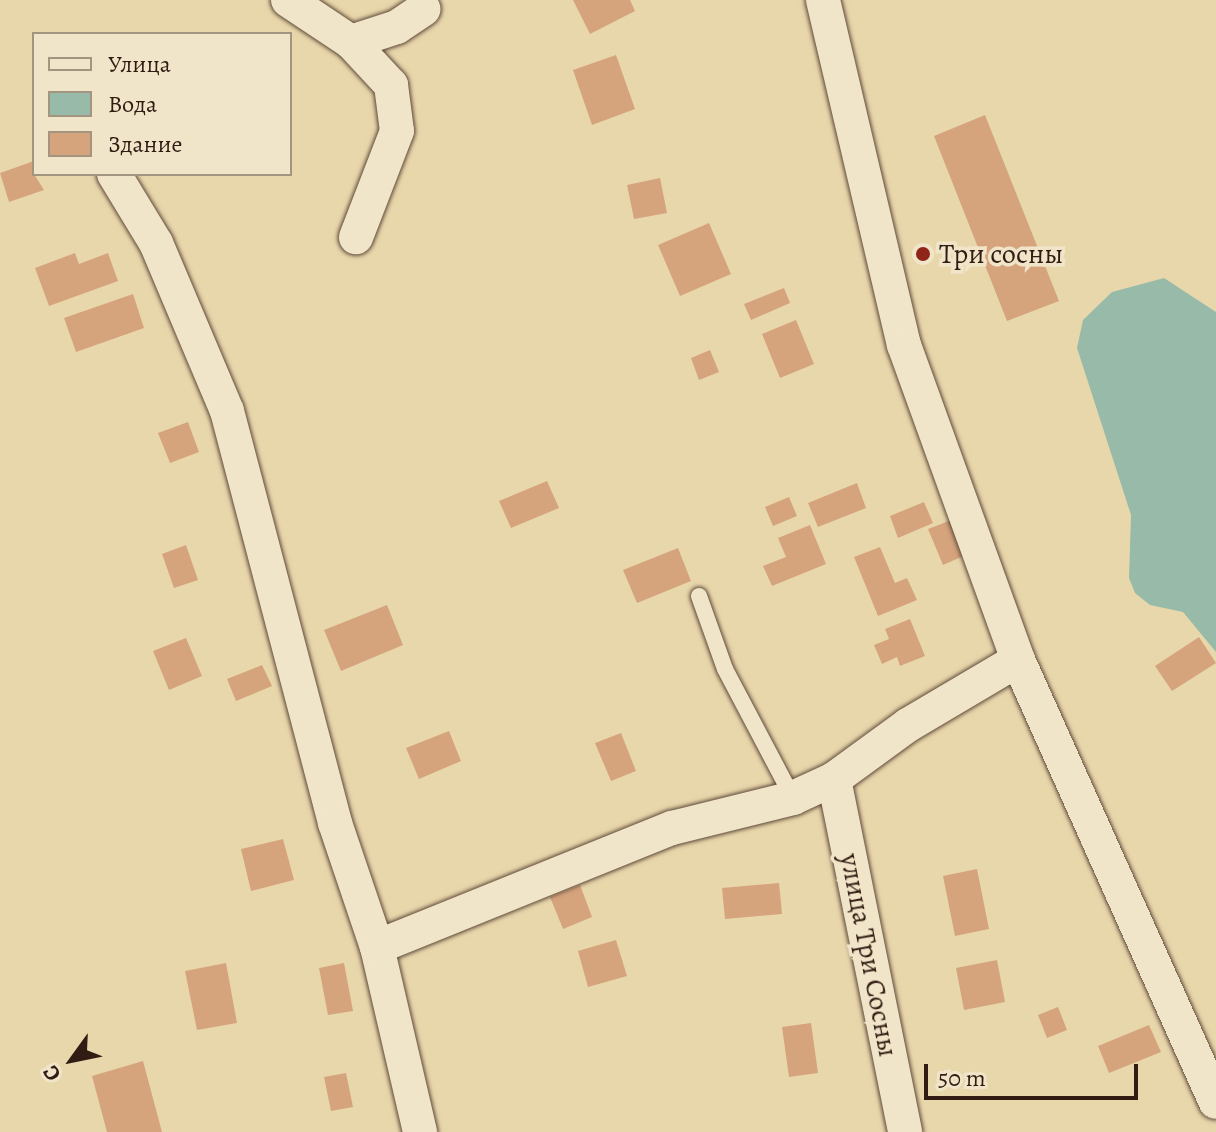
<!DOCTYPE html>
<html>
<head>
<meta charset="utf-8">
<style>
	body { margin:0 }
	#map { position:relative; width:1216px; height:1132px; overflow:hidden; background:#e9d7ac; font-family:Alegreya,serif }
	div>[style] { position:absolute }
	.water>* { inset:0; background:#97baa9 }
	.building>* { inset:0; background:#d5a47d }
	.roads { filter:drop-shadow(0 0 2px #5f4b39) drop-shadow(0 0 2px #5f4b39) }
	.service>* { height:16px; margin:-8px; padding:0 8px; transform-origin:8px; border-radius:8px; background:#f1e5c9 }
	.minor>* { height:34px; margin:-17px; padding:0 17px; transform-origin:17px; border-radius:17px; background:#f1e5c9 }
	.dots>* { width:22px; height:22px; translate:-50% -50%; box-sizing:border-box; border:4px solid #f1e5c9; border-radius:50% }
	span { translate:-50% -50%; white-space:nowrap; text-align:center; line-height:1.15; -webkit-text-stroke:7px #f1e5c9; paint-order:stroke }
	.poi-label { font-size:28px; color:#311c13 }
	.left { translate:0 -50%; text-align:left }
	.street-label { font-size:28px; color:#311c13 }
	.legend { position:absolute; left:32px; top:32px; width:260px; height:144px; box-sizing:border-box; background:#f1e5c9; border:2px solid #a49580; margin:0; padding:10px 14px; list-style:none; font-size:24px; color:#311c13 }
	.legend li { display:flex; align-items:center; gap:16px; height:40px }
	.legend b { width:40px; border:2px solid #a49580 }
	.north { position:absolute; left:32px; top:1020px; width:80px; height:80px; -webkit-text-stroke:6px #f1e5c9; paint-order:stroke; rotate:237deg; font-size:22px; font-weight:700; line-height:32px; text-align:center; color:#311c13 }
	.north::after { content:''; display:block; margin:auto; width:28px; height:36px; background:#311c13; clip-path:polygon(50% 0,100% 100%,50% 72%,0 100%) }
	.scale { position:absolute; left:924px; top:1064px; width:214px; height:36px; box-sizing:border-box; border:4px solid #311c13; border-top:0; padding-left:10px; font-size:24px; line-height:28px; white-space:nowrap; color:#311c13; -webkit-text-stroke:6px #f1e5c9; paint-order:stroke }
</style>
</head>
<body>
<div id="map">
	<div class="water">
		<i style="clip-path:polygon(1164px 278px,1216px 312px,1216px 652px,1183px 612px,1150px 605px,1135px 593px,1129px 578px,1131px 515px,1077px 348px,1083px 320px,1112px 292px)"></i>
	</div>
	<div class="building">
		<i style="clip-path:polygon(573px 0,630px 0,635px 11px,590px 34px)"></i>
		<i style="clip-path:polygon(616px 55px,635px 109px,592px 125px,573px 70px)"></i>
		<i style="clip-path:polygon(985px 115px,1059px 301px,1007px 321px,934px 136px)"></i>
		<i style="clip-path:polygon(34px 161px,34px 174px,44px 190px,9px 202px,0 173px)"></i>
		<i style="clip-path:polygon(660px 178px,667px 213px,634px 219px,627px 185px)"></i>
		<i style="clip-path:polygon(709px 223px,731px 274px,680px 296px,658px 245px)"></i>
		<i style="clip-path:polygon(75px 253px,79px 264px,108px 253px,118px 281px,49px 306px,35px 268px)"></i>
		<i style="clip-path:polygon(784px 288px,790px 303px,751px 320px,744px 304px)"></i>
		<i style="clip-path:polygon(133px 294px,144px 328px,76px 352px,64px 318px)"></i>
		<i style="clip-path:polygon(796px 320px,814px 364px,780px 378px,762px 334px)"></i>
		<i style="clip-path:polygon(710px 350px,719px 372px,699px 380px,691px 358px)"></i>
		<i style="clip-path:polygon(188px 422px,199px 452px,170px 463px,158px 433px)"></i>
		<i style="clip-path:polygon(547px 481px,559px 508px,511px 528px,499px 501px)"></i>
		<i style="clip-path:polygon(857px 483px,866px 508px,818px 527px,808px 503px)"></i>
		<i style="clip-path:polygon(789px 497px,797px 516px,773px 526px,765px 507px)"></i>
		<i style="clip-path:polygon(924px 502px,933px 523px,898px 538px,890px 516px)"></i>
		<i style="clip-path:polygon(954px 519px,968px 554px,943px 565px,928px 529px)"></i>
		<i style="clip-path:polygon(810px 525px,826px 564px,772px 586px,763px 566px,786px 557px,778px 538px)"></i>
		<i style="clip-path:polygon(186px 545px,198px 580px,174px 588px,162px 554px)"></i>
		<i style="clip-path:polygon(880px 547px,895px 583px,907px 578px,917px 600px,878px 616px,854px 557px)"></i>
		<i style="clip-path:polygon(678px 548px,691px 581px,637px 603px,623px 570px)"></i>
		<i style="clip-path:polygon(387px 605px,403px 645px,341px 671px,324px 630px)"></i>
		<i style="clip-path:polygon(910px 619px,925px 656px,900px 666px,897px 657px,882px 664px,874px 645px,889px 639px,885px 629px)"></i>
		<i style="clip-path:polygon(1199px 637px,1216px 663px,1172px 691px,1155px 666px)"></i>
		<i style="clip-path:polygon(186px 638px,202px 676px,169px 690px,153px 651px)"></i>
		<i style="clip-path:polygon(262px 665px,272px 686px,236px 701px,227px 679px)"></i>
		<i style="clip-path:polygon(449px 731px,461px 761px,419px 779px,406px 748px)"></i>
		<i style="clip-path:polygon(621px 733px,636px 771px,611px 781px,595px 743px)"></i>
		<i style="clip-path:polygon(283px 839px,294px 880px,251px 891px,241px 849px)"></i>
		<i style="clip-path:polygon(977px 869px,989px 929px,955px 936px,943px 876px)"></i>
		<i style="clip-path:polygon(779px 883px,782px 914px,725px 919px,722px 888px)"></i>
		<i style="clip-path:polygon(580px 885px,592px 917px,563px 929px,550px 897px)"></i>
		<i style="clip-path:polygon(616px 940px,627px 976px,588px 987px,578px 951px)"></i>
		<i style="clip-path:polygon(997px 960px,1005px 1002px,964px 1010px,956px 968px)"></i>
		<i style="clip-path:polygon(226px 963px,237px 1023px,197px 1030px,185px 971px)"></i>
		<i style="clip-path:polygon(344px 963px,353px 1011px,328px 1015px,319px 968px)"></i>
		<i style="clip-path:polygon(1058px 1007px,1067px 1030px,1047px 1038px,1038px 1015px)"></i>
		<i style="clip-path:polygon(811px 1023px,818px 1073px,789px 1077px,782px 1027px)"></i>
		<i style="clip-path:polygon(1149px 1025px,1161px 1052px,1109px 1073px,1098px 1046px)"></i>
		<i style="clip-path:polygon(143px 1061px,162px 1132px,107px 1132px,92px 1076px)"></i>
		<i style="clip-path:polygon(346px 1073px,353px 1107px,331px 1111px,324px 1077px)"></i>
	</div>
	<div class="roads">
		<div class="service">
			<i style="left:699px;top:596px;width:77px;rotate:70.4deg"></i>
			<i style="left:725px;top:669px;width:146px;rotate:62.2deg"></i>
		</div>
		<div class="minor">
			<i style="left:288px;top:0;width:76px;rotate:33.7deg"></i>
			<i style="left:351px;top:42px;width:59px;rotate:47.1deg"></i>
			<i style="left:391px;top:85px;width:46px;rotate:82.6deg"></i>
			<i style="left:397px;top:131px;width:114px;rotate:111.1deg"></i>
			<i style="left:823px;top:0;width:354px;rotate:76.8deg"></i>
			<i style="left:904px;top:345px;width:335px;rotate:70.1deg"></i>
			<i style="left:1018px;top:660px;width:484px;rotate:65.9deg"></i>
			<i style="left:351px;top:42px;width:48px;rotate:-18.1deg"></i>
			<i style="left:397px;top:27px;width:32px;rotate:-34deg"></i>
			<i style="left:114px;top:174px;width:81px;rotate:58.7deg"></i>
			<i style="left:156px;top:243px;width:182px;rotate:67.1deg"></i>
			<i style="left:227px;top:411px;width:426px;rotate:75.3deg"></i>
			<i style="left:335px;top:823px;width:131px;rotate:71.3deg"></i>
			<i style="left:377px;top:947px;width:190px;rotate:76.9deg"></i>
			<i style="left:834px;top:779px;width:360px;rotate:78.6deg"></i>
			<i style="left:377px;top:947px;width:318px;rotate:-22deg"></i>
			<i style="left:672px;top:828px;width:125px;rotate:-13.9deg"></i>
			<i style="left:793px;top:798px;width:45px;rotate:-24.9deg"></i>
			<i style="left:834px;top:779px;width:92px;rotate:-36.1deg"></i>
			<i style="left:908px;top:725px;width:128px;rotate:-30.6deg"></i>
		</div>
	</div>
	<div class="dots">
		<i style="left:923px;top:254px;background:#8f2418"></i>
	</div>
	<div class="poi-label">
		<span class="left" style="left:939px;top:254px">Три сосны</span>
	</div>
	<div class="street-label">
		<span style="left:869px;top:955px;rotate:79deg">улица Три Сосны</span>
	</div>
	<ul class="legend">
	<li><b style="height:10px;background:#f1e5c9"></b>Улица</li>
	<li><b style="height:22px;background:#97baa9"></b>Вода</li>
	<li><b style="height:22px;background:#d5a47d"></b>Здание</li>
	</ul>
	<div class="north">С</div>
	<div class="scale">50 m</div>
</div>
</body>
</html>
